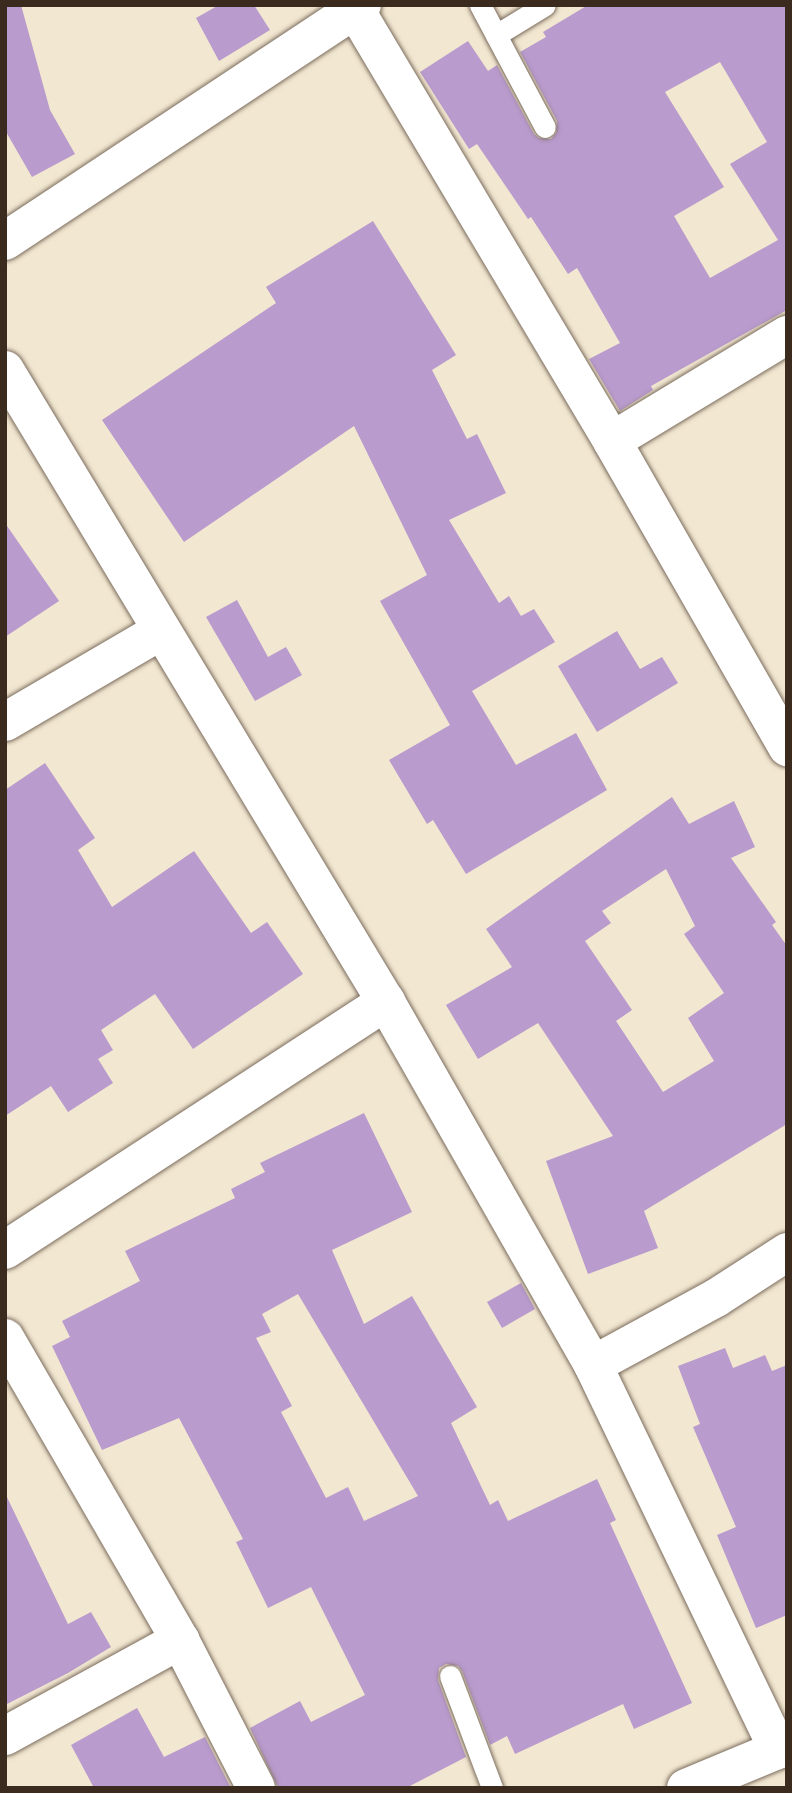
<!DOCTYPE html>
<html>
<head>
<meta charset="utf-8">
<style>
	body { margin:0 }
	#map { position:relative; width:792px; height:1793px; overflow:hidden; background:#f2e7d1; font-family:Cardo,serif }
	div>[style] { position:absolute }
	.building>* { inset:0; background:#b99bcd }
	.roads { filter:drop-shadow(0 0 2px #7b6c5d) drop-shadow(0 0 2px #7b6c5d) }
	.service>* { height:21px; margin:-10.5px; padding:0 10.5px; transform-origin:10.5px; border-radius:10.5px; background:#fff }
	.minor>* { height:38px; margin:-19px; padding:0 19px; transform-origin:19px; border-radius:19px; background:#fff }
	span { translate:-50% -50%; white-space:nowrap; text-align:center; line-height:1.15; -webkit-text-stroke:5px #f6f6f2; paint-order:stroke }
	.frame { position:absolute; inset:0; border:7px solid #3b2a1e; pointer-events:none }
</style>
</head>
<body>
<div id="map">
	<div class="building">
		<i style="clip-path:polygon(5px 5px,21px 5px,50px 110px,75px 154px,32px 177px,5px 130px)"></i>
		<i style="clip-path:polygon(219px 5px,254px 5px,270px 30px,219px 61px,196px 18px)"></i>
		<i style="clip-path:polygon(evenodd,588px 5px,787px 5px,787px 310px,651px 386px,653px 390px,620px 411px,589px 359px,620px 343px,577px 268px,568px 274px,531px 217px,528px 219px,477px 144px,469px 149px,420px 72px,468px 41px,488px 71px,497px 65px,534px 134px,539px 138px,551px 139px,556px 133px,557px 121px,520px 52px,546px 37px,543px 32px,588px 5px,720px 62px,767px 142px,730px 164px,778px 240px,710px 278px,674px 216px,724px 187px,665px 92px,720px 62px)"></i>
		<i style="clip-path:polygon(373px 221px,456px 355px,432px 370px,467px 439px,477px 434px,506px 493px,449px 520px,499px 603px,509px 596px,521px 616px,534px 609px,555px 642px,472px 691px,516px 765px,576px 733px,607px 790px,466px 874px,433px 820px,427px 824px,389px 760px,450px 725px,380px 601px,427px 575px,354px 426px,184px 542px,102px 420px,276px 303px,266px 287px)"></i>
		<i style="clip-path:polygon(5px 523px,59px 601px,5px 637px)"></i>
		<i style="clip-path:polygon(237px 600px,268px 657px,286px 647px,302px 675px,255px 701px,206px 617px)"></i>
		<i style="clip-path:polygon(617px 631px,640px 669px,662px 657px,678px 683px,597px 732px,558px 666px)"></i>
		<i style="clip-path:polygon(45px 763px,95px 838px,78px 850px,112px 907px,194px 851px,251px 933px,267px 922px,303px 974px,193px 1049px,155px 994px,101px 1030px,113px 1050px,98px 1059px,113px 1083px,68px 1112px,51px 1086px,5px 1116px,5px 790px)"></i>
		<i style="clip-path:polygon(evenodd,672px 797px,689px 824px,734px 801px,755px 847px,731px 858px,776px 922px,772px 925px,787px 946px,787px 1124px,644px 1211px,658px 1248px,588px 1274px,546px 1161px,613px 1136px,538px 1023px,478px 1059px,446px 1005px,512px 967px,486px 929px,672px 797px,666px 869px,695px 926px,684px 934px,724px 993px,688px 1018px,714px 1061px,663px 1092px,616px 1021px,632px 1010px,585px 941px,611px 923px,602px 911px,666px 869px)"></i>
		<i style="clip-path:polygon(evenodd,364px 1113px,412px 1212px,332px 1250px,364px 1324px,412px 1296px,477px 1407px,451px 1423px,490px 1505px,498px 1500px,508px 1521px,597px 1479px,616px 1520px,610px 1523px,692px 1703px,634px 1729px,623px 1704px,515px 1754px,507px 1736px,490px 1745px,462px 1671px,458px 1666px,446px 1664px,439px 1668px,438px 1680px,466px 1757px,406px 1788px,278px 1788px,250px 1728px,300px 1701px,311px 1722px,365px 1695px,311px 1587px,268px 1608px,236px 1542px,243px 1539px,179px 1418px,102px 1450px,52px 1346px,70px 1337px,62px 1321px,140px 1281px,125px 1251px,235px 1198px,231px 1189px,265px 1172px,260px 1163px,364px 1113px,298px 1294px,418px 1496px,364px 1521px,348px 1487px,326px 1498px,281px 1412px,292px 1406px,256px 1338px,271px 1332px,262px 1314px,298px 1294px)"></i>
		<i style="clip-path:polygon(521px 1283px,535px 1309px,502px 1328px,487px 1302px)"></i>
		<i style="clip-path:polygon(725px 1348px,733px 1368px,765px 1355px,772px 1371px,787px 1365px,787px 1615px,756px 1628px,717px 1535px,736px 1527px,693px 1427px,700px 1424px,678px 1366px)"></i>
		<i style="clip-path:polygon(5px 1493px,68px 1624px,91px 1612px,111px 1647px,68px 1673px,5px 1705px)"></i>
		<i style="clip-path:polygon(137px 1708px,164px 1757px,205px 1737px,231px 1788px,94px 1788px,71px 1745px)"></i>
	</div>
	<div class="roads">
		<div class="service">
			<i style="left:480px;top:5px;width:138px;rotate:62deg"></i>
			<i style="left:496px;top:35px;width:57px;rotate:-31.5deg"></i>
			<i style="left:450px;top:1676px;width:120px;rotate:69.4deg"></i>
		</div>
		<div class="minor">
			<i style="left:356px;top:11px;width:500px;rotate:59.23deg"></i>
			<i style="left:612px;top:441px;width:353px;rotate:60.2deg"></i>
			<i style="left:5px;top:241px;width:428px;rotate:-33.5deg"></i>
			<i style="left:5px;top:370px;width:738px;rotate:58.92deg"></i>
			<i style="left:386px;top:1002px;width:418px;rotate:60.3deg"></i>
			<i style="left:593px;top:1365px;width:427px;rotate:64.3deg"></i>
			<i style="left:612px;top:441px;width:205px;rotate:-31.2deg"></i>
			<i style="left:5px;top:722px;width:181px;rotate:-30.3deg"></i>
			<i style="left:5px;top:1250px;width:455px;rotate:-33.1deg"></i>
			<i style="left:5px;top:1338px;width:349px;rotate:59.9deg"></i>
			<i style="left:180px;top:1640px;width:166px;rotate:62.8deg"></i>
			<i style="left:593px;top:1365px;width:140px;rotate:-28.6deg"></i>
			<i style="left:716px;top:1298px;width:85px;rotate:-32.9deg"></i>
			<i style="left:5px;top:1736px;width:200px;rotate:-28.7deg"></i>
			<i style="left:686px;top:1788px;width:109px;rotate:-22.6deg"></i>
		</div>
	</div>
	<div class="frame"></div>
</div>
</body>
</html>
